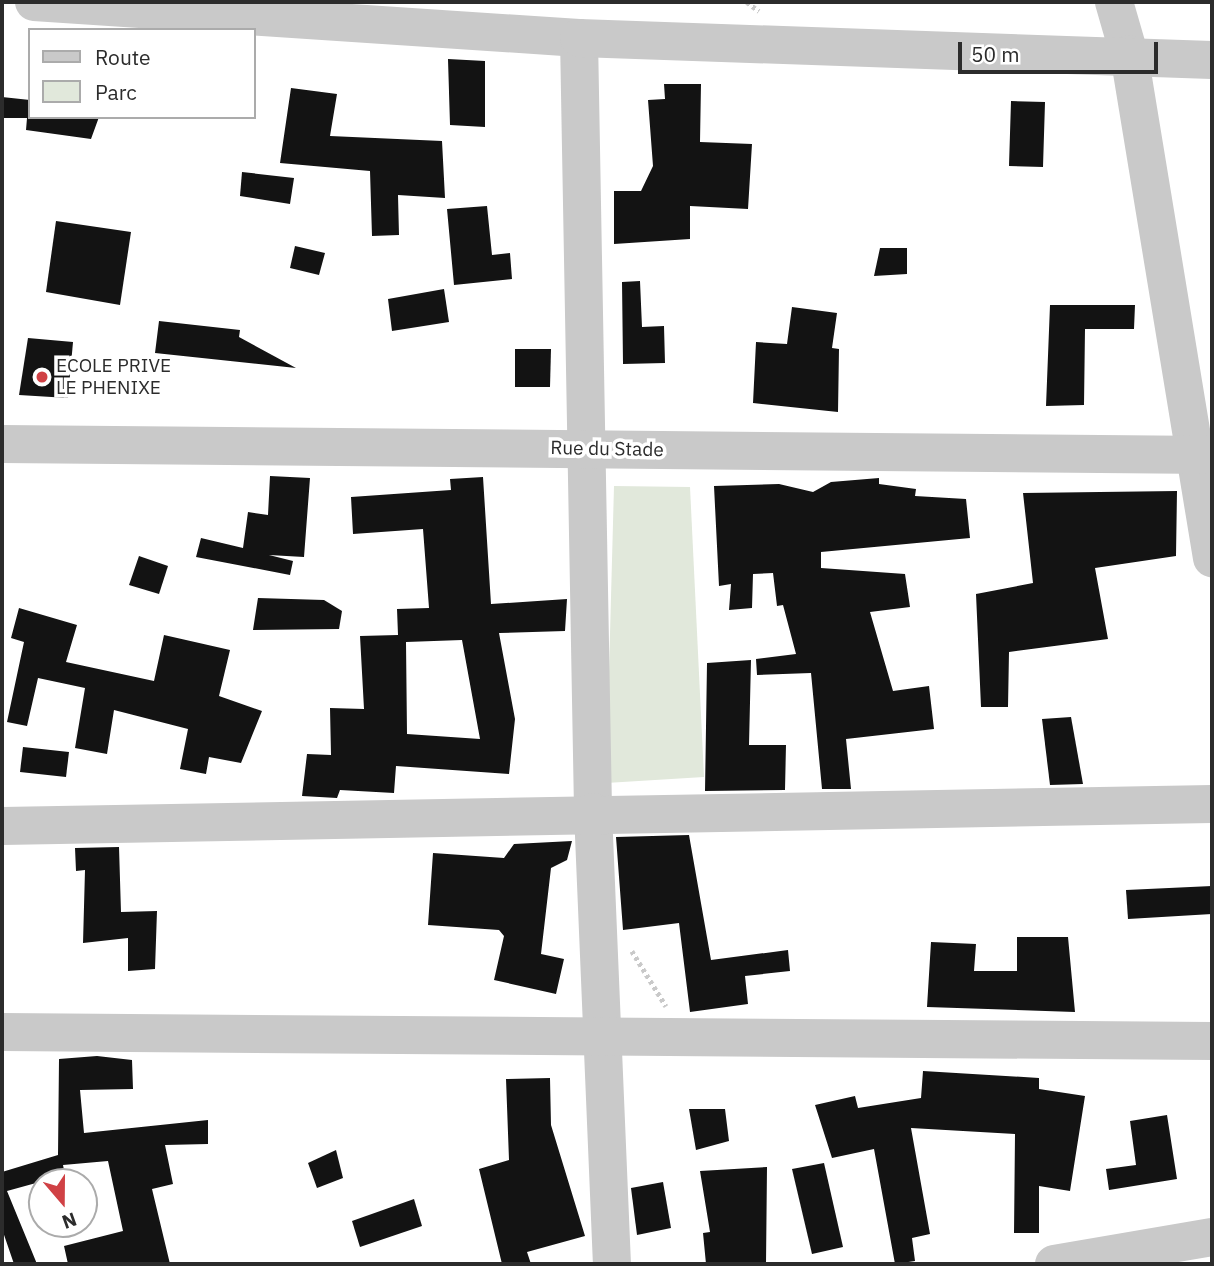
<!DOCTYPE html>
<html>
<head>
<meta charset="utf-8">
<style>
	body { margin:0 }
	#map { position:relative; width:1214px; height:1266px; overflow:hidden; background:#fff; font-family:"IBM Plex Sans",sans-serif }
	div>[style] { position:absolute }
	.green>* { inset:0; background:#e1e8db }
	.building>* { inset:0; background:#131313 }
	.path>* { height:4.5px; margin-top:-2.25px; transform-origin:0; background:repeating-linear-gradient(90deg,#c9c9c9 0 3.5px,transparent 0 7px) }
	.minor>* { height:38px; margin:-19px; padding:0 19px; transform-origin:19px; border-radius:19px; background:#c9c9c9 }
	.dots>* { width:19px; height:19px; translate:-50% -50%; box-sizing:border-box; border:4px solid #fff; border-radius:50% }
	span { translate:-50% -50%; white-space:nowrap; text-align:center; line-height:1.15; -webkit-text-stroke:7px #fff; paint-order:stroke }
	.poi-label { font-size:19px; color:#2c2c2c }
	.left { translate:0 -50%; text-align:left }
	.street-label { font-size:19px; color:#2c2c2c }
	.frame { position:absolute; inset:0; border:4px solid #2c2c2c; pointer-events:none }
	.legend { position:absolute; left:28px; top:28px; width:228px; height:91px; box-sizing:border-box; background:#fff; border:2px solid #ababab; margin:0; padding:9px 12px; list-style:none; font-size:21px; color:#2c2c2c }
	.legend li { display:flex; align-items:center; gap:14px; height:35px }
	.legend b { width:35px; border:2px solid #ababab }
	.north { position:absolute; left:28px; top:1168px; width:70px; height:70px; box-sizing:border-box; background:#fff; border:2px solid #ababab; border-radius:50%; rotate:160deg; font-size:19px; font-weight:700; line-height:28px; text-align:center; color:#2c2c2c }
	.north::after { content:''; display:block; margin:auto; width:24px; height:32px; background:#d04145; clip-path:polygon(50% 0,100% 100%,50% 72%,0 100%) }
	.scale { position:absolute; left:958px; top:42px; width:200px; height:32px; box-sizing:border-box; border:4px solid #2c2c2c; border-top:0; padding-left:9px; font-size:21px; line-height:24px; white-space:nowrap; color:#2c2c2c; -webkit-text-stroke:5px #fff; paint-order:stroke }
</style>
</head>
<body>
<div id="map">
	<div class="green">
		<i style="clip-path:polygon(614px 486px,690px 487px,704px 777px,606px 783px)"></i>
	</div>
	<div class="building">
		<i style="clip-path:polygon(448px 59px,485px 61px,485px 127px,450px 125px)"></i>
		<i style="clip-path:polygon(664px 84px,701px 84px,700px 142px,752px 144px,748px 209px,690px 206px,690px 239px,614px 244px,614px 191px,641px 191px,653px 166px,648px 100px,665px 99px)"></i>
		<i style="clip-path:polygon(291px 88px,337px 94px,330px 136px,442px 141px,445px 198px,398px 195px,399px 235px,372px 236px,370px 171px,280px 163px)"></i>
		<i style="clip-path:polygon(2px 97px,30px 100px,30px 117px,99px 117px,91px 139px,26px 130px,27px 118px,2px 118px)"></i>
		<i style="clip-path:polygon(1011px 101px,1045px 102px,1043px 167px,1009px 166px)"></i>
		<i style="clip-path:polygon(242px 172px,294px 178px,290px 204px,240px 196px)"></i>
		<i style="clip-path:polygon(487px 206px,492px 255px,510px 253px,512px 279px,454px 285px,447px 209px)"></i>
		<i style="clip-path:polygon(56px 221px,131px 232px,120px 305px,46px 292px)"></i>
		<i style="clip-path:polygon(295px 246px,325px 253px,319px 275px,290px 268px)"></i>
		<i style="clip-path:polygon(880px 248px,907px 248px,907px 274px,874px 276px)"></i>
		<i style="clip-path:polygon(640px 281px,642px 327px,664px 326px,665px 363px,623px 364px,622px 282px)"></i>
		<i style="clip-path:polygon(444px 289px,449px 322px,392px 331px,388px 299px)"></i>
		<i style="clip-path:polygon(1050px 305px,1135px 305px,1134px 329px,1085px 329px,1084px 405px,1046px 406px)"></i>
		<i style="clip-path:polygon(792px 307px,837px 313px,832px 348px,839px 349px,838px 412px,753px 403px,756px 342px,787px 344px)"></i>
		<i style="clip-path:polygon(159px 321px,240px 330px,239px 337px,296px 368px,155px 353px)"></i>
		<i style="clip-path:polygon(28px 338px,73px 342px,68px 398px,19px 395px)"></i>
		<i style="clip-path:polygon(515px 349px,551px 349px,550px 387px,515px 387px)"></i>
		<i style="clip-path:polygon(270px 476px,310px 478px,304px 557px,269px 555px,293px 561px,290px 575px,196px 557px,201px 538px,243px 548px,248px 512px,268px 515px)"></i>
		<i style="clip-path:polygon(evenodd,483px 477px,491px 604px,567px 599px,565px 631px,499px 633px,515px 719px,509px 774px,396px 766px,394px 793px,340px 790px,337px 798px,302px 796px,307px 754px,331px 755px,330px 708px,364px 709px,360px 636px,398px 635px,397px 609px,429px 608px,423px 529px,353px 534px,351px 497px,451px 490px,450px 479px,483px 477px,462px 640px,480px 739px,407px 734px,406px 642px,462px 640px)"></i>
		<i style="clip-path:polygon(879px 478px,879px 484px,916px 489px,915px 496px,966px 499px,970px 538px,821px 552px,821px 568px,905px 574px,910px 607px,870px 612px,893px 691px,929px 686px,934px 729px,846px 739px,851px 789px,822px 789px,811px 673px,757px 675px,756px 659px,796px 654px,783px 605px,777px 606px,773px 573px,753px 574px,752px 608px,729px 610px,731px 584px,719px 586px,714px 486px,779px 484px,813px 492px,831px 482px)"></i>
		<i style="clip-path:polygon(1177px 491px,1176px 556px,1095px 568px,1108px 639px,1009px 652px,1008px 707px,981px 707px,976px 594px,1033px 583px,1023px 493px)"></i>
		<i style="clip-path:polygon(139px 556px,168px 566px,159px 594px,129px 585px)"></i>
		<i style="clip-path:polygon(258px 598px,324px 600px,342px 611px,339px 629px,253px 630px)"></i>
		<i style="clip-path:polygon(19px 608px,77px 625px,66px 662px,154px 681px,164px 635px,230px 650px,219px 696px,262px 711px,241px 763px,209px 757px,206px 774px,180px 769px,188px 729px,114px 710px,107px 754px,75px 748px,85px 688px,38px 678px,27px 726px,7px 722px,24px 642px,11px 638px)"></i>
		<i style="clip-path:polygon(751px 660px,749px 745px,786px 745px,785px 790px,705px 791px,707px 663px)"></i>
		<i style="clip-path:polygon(1071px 717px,1083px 784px,1050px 785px,1042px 719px)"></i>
		<i style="clip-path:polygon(23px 747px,69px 752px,66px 777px,20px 772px)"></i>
		<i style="clip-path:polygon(689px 835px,711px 960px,788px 950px,790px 971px,745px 976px,748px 1004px,690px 1012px,679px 923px,623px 930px,616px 837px)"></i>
		<i style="clip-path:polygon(572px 841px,567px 860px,551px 868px,541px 954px,564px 959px,556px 994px,494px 980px,504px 936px,499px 930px,428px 925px,433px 853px,504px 858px,514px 844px)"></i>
		<i style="clip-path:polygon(119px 847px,121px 912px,157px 911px,155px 969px,128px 971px,128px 938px,83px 943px,85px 870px,76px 871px,75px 848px)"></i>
		<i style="clip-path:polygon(1212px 886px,1212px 914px,1128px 919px,1126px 890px)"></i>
		<i style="clip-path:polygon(1017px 937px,1068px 937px,1075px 1012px,927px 1007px,931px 942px,976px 944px,974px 971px,1017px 971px)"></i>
		<i style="clip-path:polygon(97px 1056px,132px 1060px,133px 1089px,80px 1090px,84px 1133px,208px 1120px,208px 1144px,165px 1145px,173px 1184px,152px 1189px,170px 1264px,68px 1264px,64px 1246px,123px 1231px,108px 1161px,63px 1165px,65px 1175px,7px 1191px,37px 1264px,14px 1264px,2px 1229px,2px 1172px,58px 1155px,59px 1059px)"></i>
		<i style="clip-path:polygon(923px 1071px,1039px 1078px,1039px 1089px,1085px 1096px,1070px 1191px,1039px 1186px,1039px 1233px,1014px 1233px,1015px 1134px,911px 1128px,930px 1234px,912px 1238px,915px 1261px,895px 1264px,874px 1149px,832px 1158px,815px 1105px,855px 1096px,858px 1108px,921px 1098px)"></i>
		<i style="clip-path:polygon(550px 1078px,551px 1125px,585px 1236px,527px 1252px,531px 1264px,502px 1264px,479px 1169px,509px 1160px,506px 1079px)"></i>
		<i style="clip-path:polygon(689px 1109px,725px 1109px,729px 1141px,696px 1150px)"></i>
		<i style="clip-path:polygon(1167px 1115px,1177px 1179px,1109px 1190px,1106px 1169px,1136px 1165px,1130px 1121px)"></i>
		<i style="clip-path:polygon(336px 1150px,343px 1178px,317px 1188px,308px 1163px)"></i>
		<i style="clip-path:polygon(824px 1163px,843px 1247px,812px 1254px,792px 1169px)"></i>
		<i style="clip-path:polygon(767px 1167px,766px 1264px,706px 1264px,703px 1233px,710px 1232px,700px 1171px)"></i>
		<i style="clip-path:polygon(663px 1182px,671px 1228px,637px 1235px,631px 1188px)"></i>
		<i style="clip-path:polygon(414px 1199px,422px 1226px,360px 1247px,352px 1221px)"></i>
	</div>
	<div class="path">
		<i style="left:747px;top:2px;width:15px;rotate:37deg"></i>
		<i style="left:632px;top:951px;width:65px;rotate:58.3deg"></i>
	</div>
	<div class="minor">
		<i style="left:34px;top:2px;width:546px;rotate:3.78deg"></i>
		<i style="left:579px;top:38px;width:774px;rotate:88.96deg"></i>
		<i style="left:593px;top:812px;width:452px;rotate:87.6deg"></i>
		<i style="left:1114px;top:2px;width:54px;rotate:73.9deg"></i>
		<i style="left:1129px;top:54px;width:511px;rotate:80.65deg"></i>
		<i style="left:579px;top:38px;width:633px;rotate:1.99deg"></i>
		<i style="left:2px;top:444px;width:1210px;rotate:0.52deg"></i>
		<i style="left:2px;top:826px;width:1210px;rotate:-1.04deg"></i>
		<i style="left:2px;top:1032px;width:1210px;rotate:0.43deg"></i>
		<i style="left:1054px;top:1264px;width:160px;rotate:-9.7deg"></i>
	</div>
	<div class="dots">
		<i style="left:42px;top:377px;background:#d04145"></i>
	</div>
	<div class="poi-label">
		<span class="left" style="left:56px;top:377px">ECOLE PRIVE<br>LE PHENIXE</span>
	</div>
	<div class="street-label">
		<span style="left:607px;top:449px;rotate:1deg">Rue du Stade</span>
	</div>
	<div class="frame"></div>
	<ul class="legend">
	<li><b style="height:9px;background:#c9c9c9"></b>Route</li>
	<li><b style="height:19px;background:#e1e8db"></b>Parc</li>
	</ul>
	<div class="north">N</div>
	<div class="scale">50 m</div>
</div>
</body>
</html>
